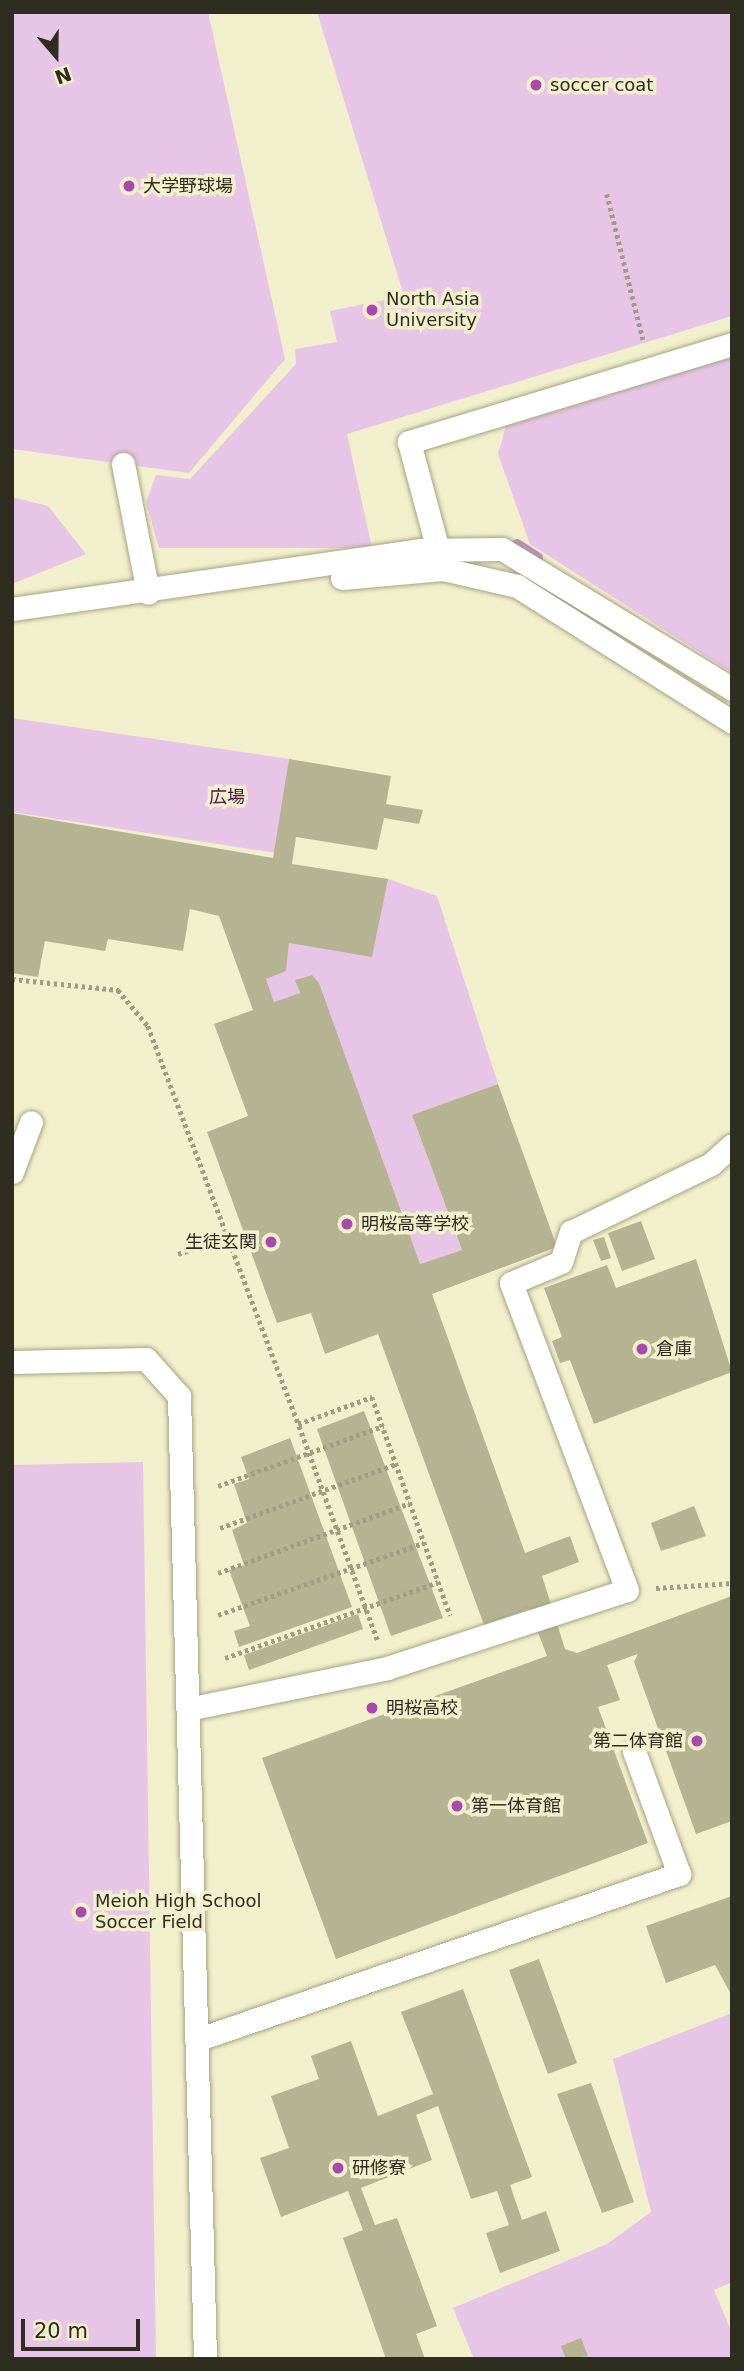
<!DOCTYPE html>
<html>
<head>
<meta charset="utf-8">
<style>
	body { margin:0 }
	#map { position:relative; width:744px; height:2371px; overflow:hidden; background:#f2efcc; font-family:"DejaVu Sans","Noto Sans JP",sans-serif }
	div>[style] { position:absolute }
	.green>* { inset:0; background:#e7c5e7 }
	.stream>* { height:12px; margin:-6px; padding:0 6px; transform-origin:6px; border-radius:6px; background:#bd8bbf }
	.building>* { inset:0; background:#b5b391 }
	.path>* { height:4.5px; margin-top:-2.25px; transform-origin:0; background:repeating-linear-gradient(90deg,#a09d83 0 3.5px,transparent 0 7px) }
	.roads { filter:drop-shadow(0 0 2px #a7a483) drop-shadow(0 0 2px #a7a483) }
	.service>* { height:23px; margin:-11.5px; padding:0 11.5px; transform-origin:11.5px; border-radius:11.5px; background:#fff }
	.dots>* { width:19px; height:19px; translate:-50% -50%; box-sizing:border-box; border:4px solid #f2efcc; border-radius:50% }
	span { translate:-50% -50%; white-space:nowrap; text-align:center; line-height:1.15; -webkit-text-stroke:7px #f2efcc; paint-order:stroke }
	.poi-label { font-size:18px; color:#2f2d20 }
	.left { translate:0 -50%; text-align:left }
	.right { translate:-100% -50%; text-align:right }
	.park-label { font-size:18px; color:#4f1153 }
	.frame { position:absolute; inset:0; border:14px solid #2f2d20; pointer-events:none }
	.north { position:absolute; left:21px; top:21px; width:70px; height:70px; -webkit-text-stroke:5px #f2efcc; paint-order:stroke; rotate:160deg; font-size:19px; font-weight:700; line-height:28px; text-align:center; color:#2f2d20 }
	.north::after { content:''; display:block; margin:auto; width:24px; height:32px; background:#2f2d20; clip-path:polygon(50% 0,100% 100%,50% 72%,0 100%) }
	.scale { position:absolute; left:21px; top:2319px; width:119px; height:32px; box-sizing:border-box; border:4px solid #2f2d20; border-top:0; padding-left:9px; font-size:21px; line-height:24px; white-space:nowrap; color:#2f2d20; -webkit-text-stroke:5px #f2efcc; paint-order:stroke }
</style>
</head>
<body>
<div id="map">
	<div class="green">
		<i style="clip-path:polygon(12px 12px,208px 12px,285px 359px,189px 473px,12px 449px)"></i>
		<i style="clip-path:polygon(317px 12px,732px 12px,732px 316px,347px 434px,372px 548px,159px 548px,146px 502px,156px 475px,190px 479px,296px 364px,295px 349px,337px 342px,330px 311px,404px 296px)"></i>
		<i style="clip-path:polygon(732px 357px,732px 673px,530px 544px,498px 454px,506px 426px)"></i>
		<i style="clip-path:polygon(12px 497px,48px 506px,86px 554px,12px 584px)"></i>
		<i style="clip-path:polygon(12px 718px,289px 759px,276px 853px,12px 812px)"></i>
		<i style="clip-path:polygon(388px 879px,437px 896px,498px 1084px,412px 1115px,462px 1250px,420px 1264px,311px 975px,296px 980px,300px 993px,274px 1002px,266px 979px,285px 971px,289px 943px)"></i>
		<i style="clip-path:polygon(143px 1462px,156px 2359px,12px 2359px,12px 1465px)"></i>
		<i style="clip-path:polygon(732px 2013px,732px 2282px,714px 2290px,732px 2333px,732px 2359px,474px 2359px,453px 2308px,607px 2244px,651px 2212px,613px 2059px)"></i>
	</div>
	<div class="stream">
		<i style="left:517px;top:545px;width:24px;rotate:33deg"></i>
	</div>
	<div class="building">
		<i style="clip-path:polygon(289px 759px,391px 776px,386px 804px,423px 810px,419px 824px,384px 818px,377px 850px,296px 837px,292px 864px,388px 879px,372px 957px,289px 943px,286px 971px,266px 979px,274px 1002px,300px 993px,295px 980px,312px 975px,319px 983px,420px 1264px,462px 1250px,412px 1115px,498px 1084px,557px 1247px,432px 1294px,525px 1553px,570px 1536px,579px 1562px,542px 1576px,565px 1649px,577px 1653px,732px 1596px,732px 1821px,696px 1834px,634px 1662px,638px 1654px,607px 1665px,620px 1700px,598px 1707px,648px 1843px,336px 1959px,262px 1758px,547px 1656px,529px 1609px,484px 1625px,378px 1334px,325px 1354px,311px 1313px,277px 1323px,207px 1132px,248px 1116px,214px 1024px,253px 1010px,219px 916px,190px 909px,183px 951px,108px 939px,105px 951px,45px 941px,38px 977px,12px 973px,12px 813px,273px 858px)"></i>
		<i style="clip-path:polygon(641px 1221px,655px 1259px,622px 1271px,608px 1233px)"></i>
		<i style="clip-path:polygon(604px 1237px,611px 1258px,601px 1261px,593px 1240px)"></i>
		<i style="clip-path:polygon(696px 1259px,732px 1372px,594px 1424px,570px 1360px,560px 1363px,552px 1341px,562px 1337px,544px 1288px,607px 1265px,616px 1288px)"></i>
		<i style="clip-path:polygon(364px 1411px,443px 1618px,391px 1636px,317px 1429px)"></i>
		<i style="clip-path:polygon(290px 1438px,352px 1607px,239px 1647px,234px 1631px,250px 1626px,229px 1570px,244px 1565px,232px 1530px,247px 1523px,234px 1484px,249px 1479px,241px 1457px)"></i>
		<i style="clip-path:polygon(694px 1506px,706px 1536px,661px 1551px,651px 1523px)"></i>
		<i style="clip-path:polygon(358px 1614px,363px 1629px,249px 1670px,244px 1655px)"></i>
		<i style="clip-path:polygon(732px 1896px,732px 1996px,715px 1965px,666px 1983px,646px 1926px)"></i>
		<i style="clip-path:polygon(539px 1959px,577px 2063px,548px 2074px,509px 1970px)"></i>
		<i style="clip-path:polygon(463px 1989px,532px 2177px,510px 2185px,522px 2220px,546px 2211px,560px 2251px,500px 2273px,486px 2233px,509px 2225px,497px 2191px,471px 2199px,438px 2106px,416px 2115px,432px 2160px,361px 2188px,375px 2225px,397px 2218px,437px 2326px,416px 2334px,425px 2359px,386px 2359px,343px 2238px,363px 2230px,348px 2191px,281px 2217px,260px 2158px,289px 2148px,271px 2096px,319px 2079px,311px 2056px,351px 2041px,378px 2116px,433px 2094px,401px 2012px)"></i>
		<i style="clip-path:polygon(591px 2083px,634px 2202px,602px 2213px,557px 2094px)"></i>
		<i style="clip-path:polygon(581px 2338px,588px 2356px,566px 2359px,561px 2346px)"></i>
	</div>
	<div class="path">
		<i style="left:607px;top:194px;width:150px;rotate:76.1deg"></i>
		<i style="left:12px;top:979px;width:107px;rotate:5.9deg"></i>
		<i style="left:118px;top:990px;width:47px;rotate:50.2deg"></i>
		<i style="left:148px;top:1026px;width:425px;rotate:69.3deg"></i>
		<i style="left:178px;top:1254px;width:49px;rotate:-17.7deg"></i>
		<i style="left:218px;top:1486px;width:176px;rotate:-20deg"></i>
		<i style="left:220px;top:1528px;width:187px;rotate:-20deg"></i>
		<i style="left:218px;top:1573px;width:204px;rotate:-20deg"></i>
		<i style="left:656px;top:1588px;width:76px;rotate:-3.8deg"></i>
		<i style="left:218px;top:1615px;width:218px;rotate:-19.3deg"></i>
		<i style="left:377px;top:1640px;width:230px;rotate:-110.1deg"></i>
		<i style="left:298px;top:1424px;width:79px;rotate:-20deg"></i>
		<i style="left:372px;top:1397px;width:232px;rotate:70.3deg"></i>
		<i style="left:225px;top:1658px;width:226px;rotate:-19.6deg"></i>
	</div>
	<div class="roads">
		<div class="service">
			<i style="left:732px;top:344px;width:338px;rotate:163.1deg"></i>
			<i style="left:409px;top:442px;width:131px;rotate:75deg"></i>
			<i style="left:443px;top:569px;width:76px;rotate:12.9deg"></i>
			<i style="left:517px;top:586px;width:254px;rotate:32.3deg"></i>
			<i style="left:123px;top:464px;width:131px;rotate:79deg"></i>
			<i style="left:342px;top:578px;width:101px;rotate:-5.1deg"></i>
			<i style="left:12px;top:609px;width:412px;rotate:-8.2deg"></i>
			<i style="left:420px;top:550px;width:82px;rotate:-0.7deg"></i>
			<i style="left:502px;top:549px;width:269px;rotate:31.3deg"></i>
			<i style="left:12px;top:1172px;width:53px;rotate:-69.2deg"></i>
			<i style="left:12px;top:1362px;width:134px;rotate:-1.3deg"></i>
			<i style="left:146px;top:1359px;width:50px;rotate:48.3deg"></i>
			<i style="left:179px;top:1396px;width:963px;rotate:88.45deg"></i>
			<i style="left:188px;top:1709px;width:203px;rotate:-11.6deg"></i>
			<i style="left:387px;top:1668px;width:252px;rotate:-18deg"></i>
			<i style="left:627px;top:1590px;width:328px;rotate:-110.7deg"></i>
			<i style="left:511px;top:1283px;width:54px;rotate:-22.8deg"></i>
			<i style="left:561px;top:1262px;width:32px;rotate:-72deg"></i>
			<i style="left:571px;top:1232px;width:156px;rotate:-25.9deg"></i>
			<i style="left:711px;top:1164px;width:28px;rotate:-42deg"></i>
			<i style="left:196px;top:2040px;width:511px;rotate:-18.97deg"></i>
			<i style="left:679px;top:1874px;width:131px;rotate:-110.1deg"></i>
		</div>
	</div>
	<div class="dots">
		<i style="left:536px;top:85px;background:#a948af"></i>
		<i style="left:129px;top:186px;background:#a948af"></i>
		<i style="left:372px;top:310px;background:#a948af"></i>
		<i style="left:347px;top:1224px;background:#a948af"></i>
		<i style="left:271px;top:1242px;background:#a948af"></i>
		<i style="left:642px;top:1349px;background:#a948af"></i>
		<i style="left:372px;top:1708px;background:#a948af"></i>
		<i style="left:697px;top:1741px;background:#a948af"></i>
		<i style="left:457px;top:1806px;background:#a948af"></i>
		<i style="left:81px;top:1912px;background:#a948af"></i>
		<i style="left:338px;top:2168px;background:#a948af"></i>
	</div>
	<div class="poi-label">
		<span class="left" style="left:550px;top:85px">soccer coat</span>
		<span class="left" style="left:143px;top:186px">大学野球場</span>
		<span class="left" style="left:386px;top:310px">North Asia<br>University</span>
		<span class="left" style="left:361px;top:1224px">明桜高等学校</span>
		<span class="right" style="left:257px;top:1242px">生徒玄関</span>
		<span class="left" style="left:656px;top:1349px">倉庫</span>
		<span class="left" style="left:386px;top:1708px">明桜高校</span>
		<span class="right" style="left:683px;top:1741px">第二体育館</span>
		<span class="left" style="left:471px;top:1806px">第一体育館</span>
		<span class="left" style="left:95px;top:1912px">Meioh High School<br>Soccer Field</span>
		<span class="left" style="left:352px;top:2168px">研修寮</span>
	</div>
	<div class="park-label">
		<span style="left:227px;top:797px">広場</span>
	</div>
	<div class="frame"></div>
	<div class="north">N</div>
	<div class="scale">20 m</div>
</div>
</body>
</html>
